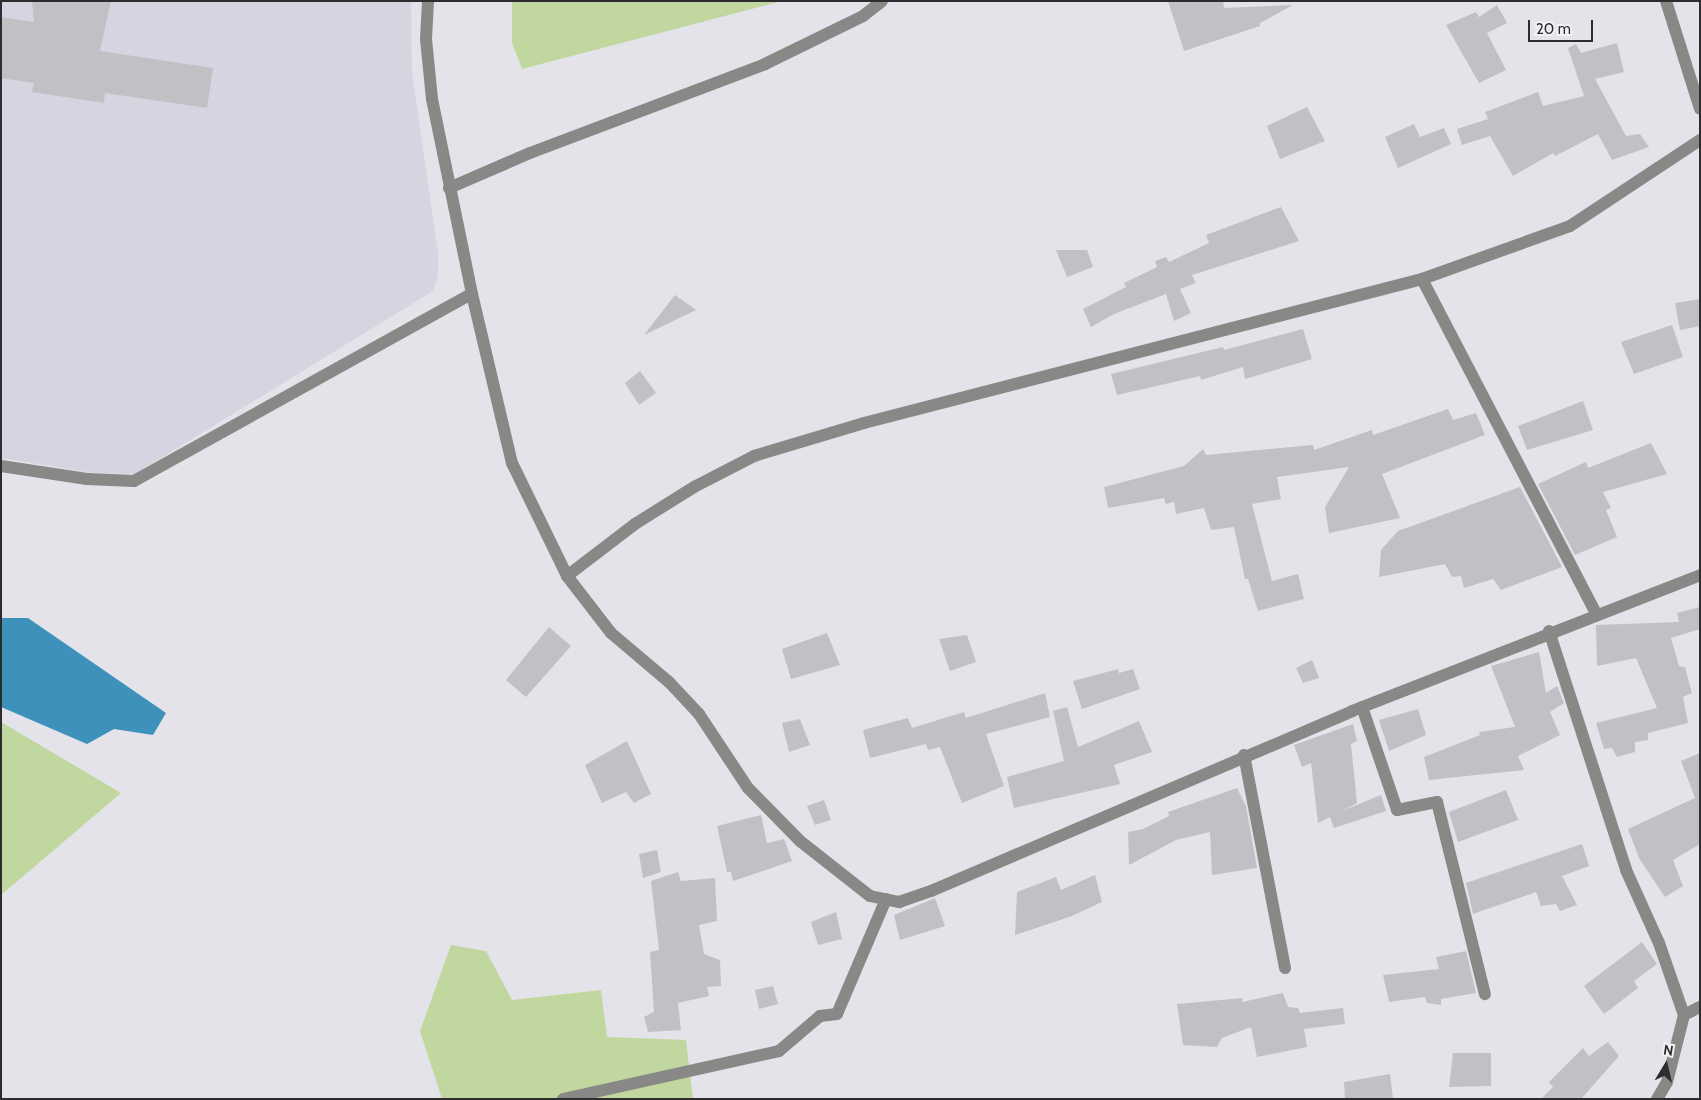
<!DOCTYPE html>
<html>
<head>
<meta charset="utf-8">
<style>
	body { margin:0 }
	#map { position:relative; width:1701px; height:1100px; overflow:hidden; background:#e4e3e9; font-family:Cabin,sans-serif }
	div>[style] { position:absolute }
	.built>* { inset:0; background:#d5d4e1 }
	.green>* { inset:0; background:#c0d79f }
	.water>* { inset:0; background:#3d91bb }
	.building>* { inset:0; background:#c2c0c5 }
	.minor>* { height:12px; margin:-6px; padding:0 6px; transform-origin:6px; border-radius:6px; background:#8a8887 }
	span { translate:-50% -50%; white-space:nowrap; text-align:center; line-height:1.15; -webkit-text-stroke:4px #f1f1f6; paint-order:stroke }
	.frame { position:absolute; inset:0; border:2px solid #2d2d2f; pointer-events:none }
	.north { position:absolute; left:1641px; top:1040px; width:50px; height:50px; -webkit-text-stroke:4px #f1f1f6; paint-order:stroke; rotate:9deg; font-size:14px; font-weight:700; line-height:20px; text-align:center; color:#2d2d2f }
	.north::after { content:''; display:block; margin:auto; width:18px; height:22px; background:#2d2d2f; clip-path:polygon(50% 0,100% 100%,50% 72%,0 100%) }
	.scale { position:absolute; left:1528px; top:20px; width:65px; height:22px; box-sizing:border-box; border:2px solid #2d2d2f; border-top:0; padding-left:6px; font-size:15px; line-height:18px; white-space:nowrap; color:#2d2d2f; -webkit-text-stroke:4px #f1f1f6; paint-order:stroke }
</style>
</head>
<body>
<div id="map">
	<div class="built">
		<i style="clip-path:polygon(1px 1px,411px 1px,412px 73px,438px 252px,438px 276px,433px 291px,135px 474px,93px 473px,1px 458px)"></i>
	</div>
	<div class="green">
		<i style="clip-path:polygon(512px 1px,782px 1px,522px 69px,512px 43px)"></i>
		<i style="clip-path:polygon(1px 722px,121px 793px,1px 895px)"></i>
		<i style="clip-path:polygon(451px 945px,486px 951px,512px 1000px,601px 990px,607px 1037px,686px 1040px,693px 1099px,442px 1099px,420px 1031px)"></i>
	</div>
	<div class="water">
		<i style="clip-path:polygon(1px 618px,28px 618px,166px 713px,153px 735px,114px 729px,87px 744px,1px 707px)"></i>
	</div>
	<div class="building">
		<i style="clip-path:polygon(32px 1px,111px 1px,100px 51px,213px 68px,207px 108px,105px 93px,104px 103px,32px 92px,34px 83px,1px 78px,1px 17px,34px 22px)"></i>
		<i style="clip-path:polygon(1168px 1px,1223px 1px,1224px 8px,1293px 5px,1260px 23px,1260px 26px,1184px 51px)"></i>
		<i style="clip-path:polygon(1497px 5px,1507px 23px,1487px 33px,1506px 70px,1479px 83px,1446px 25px,1476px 12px,1479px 17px)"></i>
		<i style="clip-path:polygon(1617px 43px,1624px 72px,1595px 79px,1626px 136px,1640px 134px,1649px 147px,1612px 160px,1598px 134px,1555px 156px,1553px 153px,1513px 176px,1490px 136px,1462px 145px,1457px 129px,1488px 119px,1485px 112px,1538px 92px,1543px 106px,1584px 96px,1568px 48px,1576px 44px,1581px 53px)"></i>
		<i style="clip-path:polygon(1307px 107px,1325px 141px,1280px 159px,1267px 126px)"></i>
		<i style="clip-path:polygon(1414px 124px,1420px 137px,1444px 128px,1451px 144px,1398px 168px,1385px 137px)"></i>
		<i style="clip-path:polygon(1281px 207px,1299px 241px,1192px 275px,1196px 283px,1180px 289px,1191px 313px,1174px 321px,1166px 294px,1114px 314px,1091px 327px,1083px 309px,1126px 287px,1124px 283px,1157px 267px,1155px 261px,1166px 257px,1169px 262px,1209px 243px,1206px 235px)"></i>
		<i style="clip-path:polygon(1056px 250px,1087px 250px,1093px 267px,1067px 277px)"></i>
		<i style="clip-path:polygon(675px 295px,696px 310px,644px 335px)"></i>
		<i style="clip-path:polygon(1700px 299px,1700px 326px,1680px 330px,1675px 303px)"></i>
		<i style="clip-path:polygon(1672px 325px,1683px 357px,1634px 374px,1621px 342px)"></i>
		<i style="clip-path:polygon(1303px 329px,1312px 359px,1245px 379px,1243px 367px,1201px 380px,1200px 376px,1117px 395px,1111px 374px,1223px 347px,1224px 350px)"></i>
		<i style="clip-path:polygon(640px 371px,656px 393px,639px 405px,625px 383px)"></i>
		<i style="clip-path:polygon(1583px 401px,1593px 430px,1527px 450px,1518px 426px)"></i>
		<i style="clip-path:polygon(1448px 409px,1453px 420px,1476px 413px,1485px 435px,1382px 474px,1400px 518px,1329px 533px,1325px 507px,1349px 467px,1277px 477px,1281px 499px,1252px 504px,1272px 581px,1298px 574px,1304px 599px,1258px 611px,1248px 579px,1245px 579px,1234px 527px,1211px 530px,1204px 508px,1176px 514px,1174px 502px,1166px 504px,1164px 498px,1108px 508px,1104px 487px,1184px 466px,1203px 449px,1206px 455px,1313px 445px,1314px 450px,1372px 430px,1373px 435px)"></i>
		<i style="clip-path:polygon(1651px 443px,1667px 474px,1603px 492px,1611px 508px,1606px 510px,1617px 537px,1575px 555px,1538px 484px,1586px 462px,1588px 468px)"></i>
		<i style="clip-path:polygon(1520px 487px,1562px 567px,1501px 590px,1493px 579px,1464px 588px,1461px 576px,1452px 577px,1445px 564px,1379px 577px,1381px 550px,1398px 531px)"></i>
		<i style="clip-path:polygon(1700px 607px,1700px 629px,1671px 638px,1679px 666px,1685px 667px,1692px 693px,1683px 697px,1688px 723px,1648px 733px,1648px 740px,1635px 742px,1635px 752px,1617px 757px,1612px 748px,1604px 749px,1596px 723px,1657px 708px,1636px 658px,1597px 666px,1596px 625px,1679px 622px,1677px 613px)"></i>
		<i style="clip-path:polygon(549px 627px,571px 646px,526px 697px,506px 680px)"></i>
		<i style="clip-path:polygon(827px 633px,840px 665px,791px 679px,782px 649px)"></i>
		<i style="clip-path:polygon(967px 635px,976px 662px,950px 671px,939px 639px)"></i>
		<i style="clip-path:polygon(1539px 652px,1546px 693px,1557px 686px,1564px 703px,1550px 712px,1560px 735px,1518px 756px,1524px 770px,1429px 780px,1424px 757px,1480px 735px,1479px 732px,1515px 727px,1491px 666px)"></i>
		<i style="clip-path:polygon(1312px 660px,1319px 678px,1303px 683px,1296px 668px)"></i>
		<i style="clip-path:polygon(1118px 669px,1119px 673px,1133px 669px,1140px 689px,1082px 709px,1073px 681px)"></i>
		<i style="clip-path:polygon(1045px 693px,1050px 717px,986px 734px,1004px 786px,962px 803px,940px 747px,928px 750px,926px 744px,870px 758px,863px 730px,908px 718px,912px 728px,964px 712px,966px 718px)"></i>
		<i style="clip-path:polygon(1067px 707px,1078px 747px,1139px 721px,1152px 752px,1114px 765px,1120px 784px,1014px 808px,1007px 777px,1064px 761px,1053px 711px)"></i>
		<i style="clip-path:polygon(1418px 709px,1426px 735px,1389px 751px,1379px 720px)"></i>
		<i style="clip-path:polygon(800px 719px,810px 745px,789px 752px,782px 723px)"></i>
		<i style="clip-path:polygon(1353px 724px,1357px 741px,1351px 744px,1357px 803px,1342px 811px,1381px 795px,1386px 811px,1334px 828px,1330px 817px,1318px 823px,1311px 763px,1302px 767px,1294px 745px)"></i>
		<i style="clip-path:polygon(627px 741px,651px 794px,634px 803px,626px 792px,602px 803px,585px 765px)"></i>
		<i style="clip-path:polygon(1700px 753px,1700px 844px,1673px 860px,1683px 886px,1665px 897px,1639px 858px,1628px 829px,1695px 798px,1681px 761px)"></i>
		<i style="clip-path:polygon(1237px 788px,1246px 806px,1257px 868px,1212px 875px,1210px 832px,1176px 840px,1129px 865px,1128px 832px,1143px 829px,1169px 816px,1168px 812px)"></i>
		<i style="clip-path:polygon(1506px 790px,1518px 820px,1458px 842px,1449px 812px)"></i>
		<i style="clip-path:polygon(824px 800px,831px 820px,815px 825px,807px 806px)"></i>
		<i style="clip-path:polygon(761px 815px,767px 843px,784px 839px,792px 861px,733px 881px,731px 872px,727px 872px,717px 826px)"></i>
		<i style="clip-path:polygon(1582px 844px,1589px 866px,1562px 876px,1577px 905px,1560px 911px,1556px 904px,1541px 906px,1536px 892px,1473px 914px,1466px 883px)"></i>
		<i style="clip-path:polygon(657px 850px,661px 872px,643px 878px,639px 854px)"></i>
		<i style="clip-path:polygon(678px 872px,681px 881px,715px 878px,717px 921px,699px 925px,704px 954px,720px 960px,721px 986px,707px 987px,709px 996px,678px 1003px,681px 1030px,648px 1032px,644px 1017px,654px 1012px,650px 952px,659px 950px,651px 881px)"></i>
		<i style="clip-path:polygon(1095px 875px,1102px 902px,1072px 916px,1015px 935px,1017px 892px,1056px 877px,1061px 890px)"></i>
		<i style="clip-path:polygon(935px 898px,945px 926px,900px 940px,894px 915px)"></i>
		<i style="clip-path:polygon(836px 912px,842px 939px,818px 945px,811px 922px)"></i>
		<i style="clip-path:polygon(1642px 942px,1657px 964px,1634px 981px,1638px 988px,1604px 1014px,1584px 986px)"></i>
		<i style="clip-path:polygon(1466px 951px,1476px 993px,1441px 999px,1441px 1005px,1427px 1003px,1425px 997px,1389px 1002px,1383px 975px,1439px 969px,1436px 957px)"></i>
		<i style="clip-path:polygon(773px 986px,778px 1004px,759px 1009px,755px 990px)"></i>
		<i style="clip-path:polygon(1283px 993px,1288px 1007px,1298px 1008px,1300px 1013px,1343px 1008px,1345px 1024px,1304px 1029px,1307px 1047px,1257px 1057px,1251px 1027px,1222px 1038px,1217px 1047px,1183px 1045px,1177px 1004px,1243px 998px,1242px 1002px)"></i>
		<i style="clip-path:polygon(1608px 1042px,1619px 1056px,1581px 1099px,1541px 1099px,1553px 1087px,1549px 1082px,1583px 1048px,1589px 1056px)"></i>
		<i style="clip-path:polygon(1453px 1053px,1491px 1053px,1491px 1086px,1449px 1087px)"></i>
		<i style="clip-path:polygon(1390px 1074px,1393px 1099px,1345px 1099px,1344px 1082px)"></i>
	</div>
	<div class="minor">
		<i style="left:428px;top:1px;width:38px;rotate:93deg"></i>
		<i style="left:426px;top:39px;width:60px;rotate:84.3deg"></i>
		<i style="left:432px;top:99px;width:199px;rotate:78.4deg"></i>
		<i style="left:472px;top:294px;width:174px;rotate:76.7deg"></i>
		<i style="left:512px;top:463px;width:126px;rotate:64deg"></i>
		<i style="left:567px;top:576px;width:72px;rotate:52.3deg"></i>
		<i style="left:611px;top:633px;width:76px;rotate:40.2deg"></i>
		<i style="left:669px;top:682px;width:44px;rotate:46.8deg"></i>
		<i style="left:699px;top:714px;width:89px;rotate:56.5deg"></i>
		<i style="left:748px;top:788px;width:74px;rotate:45.5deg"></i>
		<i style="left:800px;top:841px;width:89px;rotate:38.2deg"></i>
		<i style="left:870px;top:896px;width:30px;rotate:12deg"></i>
		<i style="left:899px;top:902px;width:34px;rotate:-19deg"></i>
		<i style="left:931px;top:891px;width:458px;rotate:-23.1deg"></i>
		<i style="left:1352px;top:711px;width:374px;rotate:-21.3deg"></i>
		<i style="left:1666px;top:1px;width:113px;rotate:72.5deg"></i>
		<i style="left:449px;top:188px;width:88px;rotate:-23.4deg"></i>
		<i style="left:530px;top:153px;width:251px;rotate:-20.7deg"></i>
		<i style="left:765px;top:64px;width:109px;rotate:-26.1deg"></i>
		<i style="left:863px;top:16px;width:24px;rotate:-38deg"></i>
		<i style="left:1422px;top:279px;width:377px;rotate:62.5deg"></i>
		<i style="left:1px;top:466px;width:87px;rotate:8.6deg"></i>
		<i style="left:87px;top:479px;width:47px;rotate:2.4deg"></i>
		<i style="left:134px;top:481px;width:386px;rotate:-29deg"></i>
		<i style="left:567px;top:576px;width:86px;rotate:-37.4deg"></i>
		<i style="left:635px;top:524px;width:70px;rotate:-32.1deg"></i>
		<i style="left:694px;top:487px;width:68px;rotate:-27.3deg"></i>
		<i style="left:754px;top:456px;width:115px;rotate:-16.7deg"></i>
		<i style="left:864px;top:423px;width:576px;rotate:-14.47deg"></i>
		<i style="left:1422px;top:279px;width:157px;rotate:-19.7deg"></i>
		<i style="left:1570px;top:226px;width:156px;rotate:-33.5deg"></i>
		<i style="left:1549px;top:631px;width:251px;rotate:72.1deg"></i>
		<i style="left:1626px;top:870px;width:80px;rotate:65.7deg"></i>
		<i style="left:1659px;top:943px;width:76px;rotate:70.9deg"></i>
		<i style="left:1684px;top:1015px;width:69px;rotate:104.2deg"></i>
		<i style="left:1667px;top:1082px;width:20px;rotate:120deg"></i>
		<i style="left:1362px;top:707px;width:109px;rotate:71.2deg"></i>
		<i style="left:1397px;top:810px;width:41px;rotate:-11.3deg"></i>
		<i style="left:1437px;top:802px;width:198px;rotate:76deg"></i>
		<i style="left:1244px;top:755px;width:217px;rotate:79.1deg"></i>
		<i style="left:1684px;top:1015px;width:18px;rotate:-27deg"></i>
		<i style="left:563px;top:1099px;width:221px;rotate:-12.5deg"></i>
		<i style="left:779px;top:1051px;width:54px;rotate:-40.5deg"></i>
		<i style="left:820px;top:1016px;width:17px;rotate:-7deg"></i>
		<i style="left:837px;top:1014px;width:125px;rotate:-66.9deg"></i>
	</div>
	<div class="frame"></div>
	<div class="north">N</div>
	<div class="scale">20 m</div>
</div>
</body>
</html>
